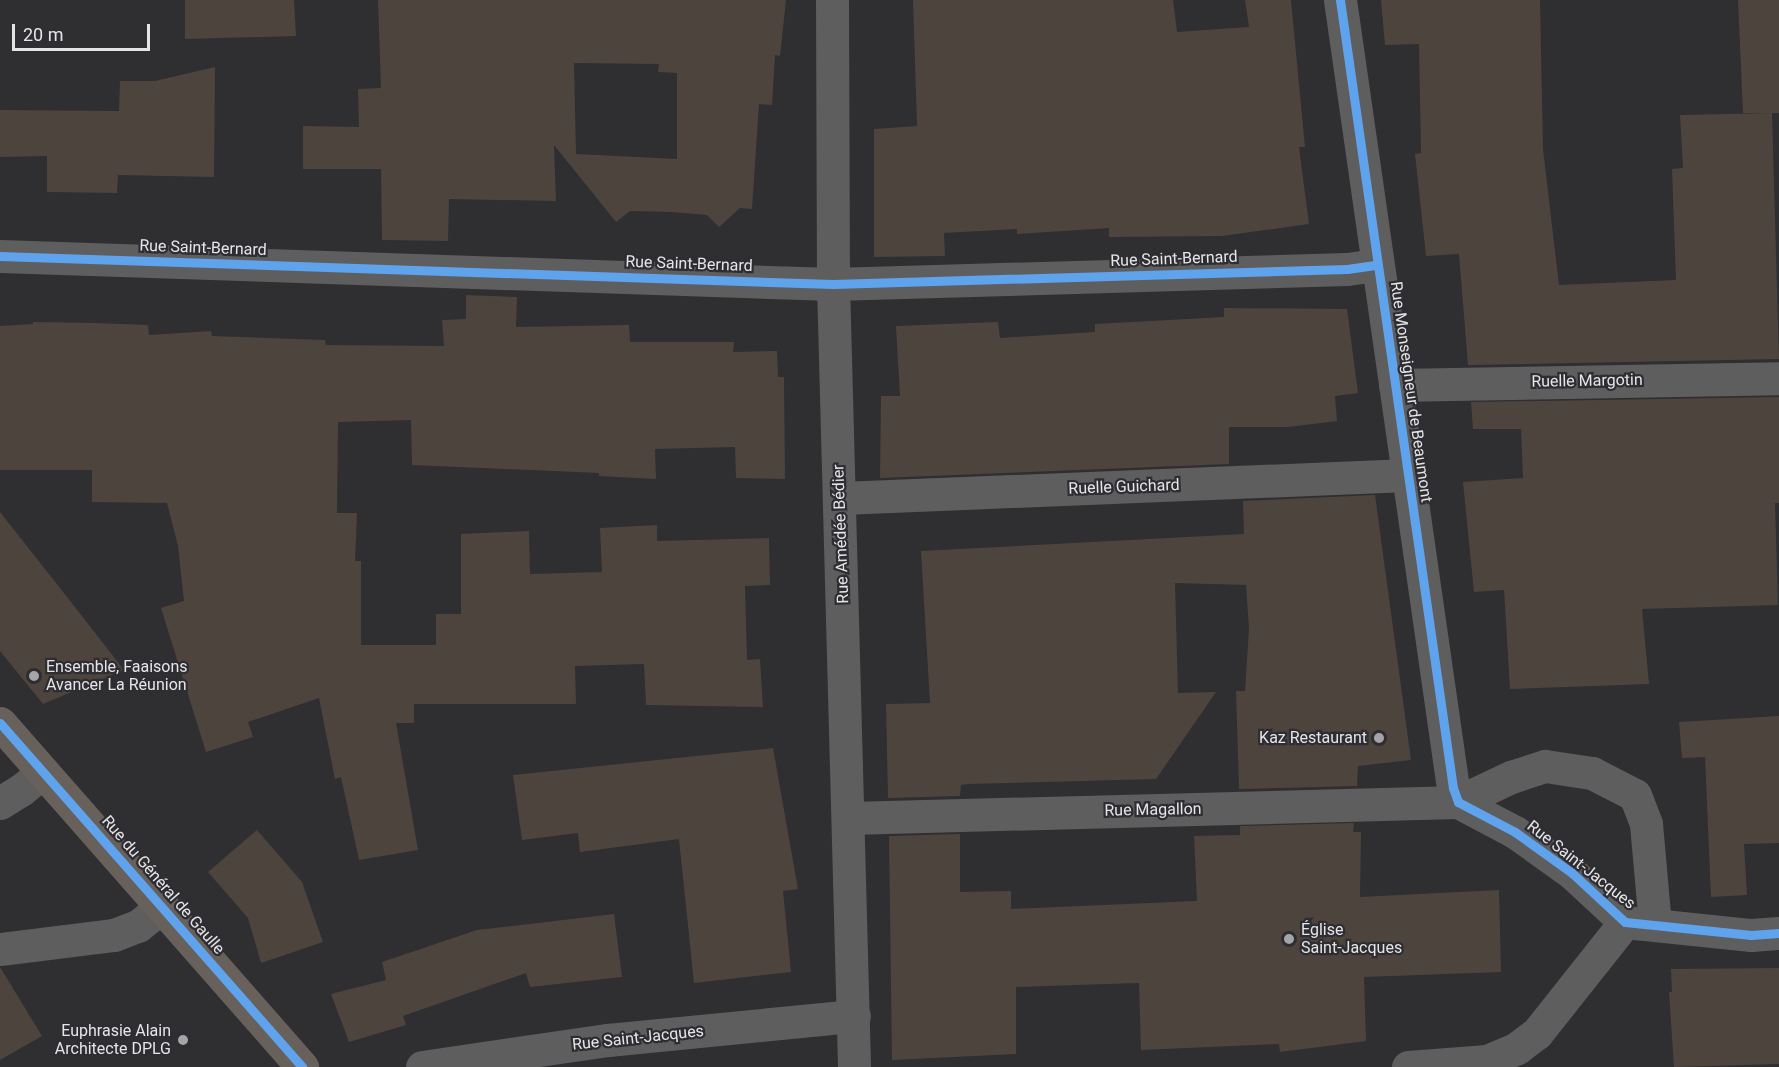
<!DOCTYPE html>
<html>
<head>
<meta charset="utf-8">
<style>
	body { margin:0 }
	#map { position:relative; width:1779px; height:1067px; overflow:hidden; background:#2f2e31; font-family:Roboto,sans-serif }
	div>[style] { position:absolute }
	.building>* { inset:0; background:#4e443e }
	.minor>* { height:33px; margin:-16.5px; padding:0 16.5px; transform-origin:16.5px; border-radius:16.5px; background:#5e5e5f }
	.major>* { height:33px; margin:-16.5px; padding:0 16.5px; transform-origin:16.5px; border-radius:16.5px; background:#68605b }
	.cycleway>* { height:9px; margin:-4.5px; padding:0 4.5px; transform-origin:4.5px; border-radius:4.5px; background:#60a3ed }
	.dots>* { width:16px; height:16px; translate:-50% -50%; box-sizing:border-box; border:3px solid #2e2d32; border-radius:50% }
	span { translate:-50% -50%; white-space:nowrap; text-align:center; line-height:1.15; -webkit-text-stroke:4.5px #2e2d32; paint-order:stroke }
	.street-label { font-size:16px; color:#e5e5e8 }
	.poi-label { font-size:16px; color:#e5e5e8 }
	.left { translate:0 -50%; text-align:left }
	.right { translate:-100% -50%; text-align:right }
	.scale { position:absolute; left:12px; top:24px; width:138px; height:27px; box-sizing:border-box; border:3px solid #e5e5e8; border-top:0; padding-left:8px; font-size:18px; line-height:21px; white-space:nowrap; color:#e5e5e8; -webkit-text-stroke:4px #2e2d32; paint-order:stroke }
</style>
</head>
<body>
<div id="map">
	<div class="building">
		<i style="clip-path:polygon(185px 0,294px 0,296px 36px,185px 39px)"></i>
		<i style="clip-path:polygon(evenodd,378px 0,786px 0,780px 56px,775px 55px,772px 105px,759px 104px,752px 209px,740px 208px,719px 227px,707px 215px,671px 212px,630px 211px,616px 222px,554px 145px,556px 201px,449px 199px,448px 241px,382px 240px,381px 169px,303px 169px,303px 126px,359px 127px,358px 89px,381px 88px,378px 0,574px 63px,659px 64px,658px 72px,677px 73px,677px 159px,576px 154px,574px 63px)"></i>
		<i style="clip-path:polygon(913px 0,1173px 0,1177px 32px,1249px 27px,1245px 0,1291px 0,1305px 147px,1299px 147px,1309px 224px,1222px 236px,1109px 237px,1109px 228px,1017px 234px,1017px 229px,944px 233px,945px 256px,874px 257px,874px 129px,917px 126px)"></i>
		<i style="clip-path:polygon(1381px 0,1540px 0,1543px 149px,1559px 285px,1676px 280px,1672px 169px,1683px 168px,1680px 115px,1772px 113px,1779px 359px,1468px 365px,1459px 254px,1426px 256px,1415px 154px,1421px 153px,1419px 44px,1385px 45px)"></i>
		<i style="clip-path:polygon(1738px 0,1779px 0,1779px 113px,1743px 113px)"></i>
		<i style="clip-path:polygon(215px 67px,214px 177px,118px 175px,117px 193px,47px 192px,47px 156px,0 157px,0 110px,119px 111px,120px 81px,155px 81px)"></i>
		<i style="clip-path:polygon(466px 295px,517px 297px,516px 327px,629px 325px,630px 342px,734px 342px,733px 352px,777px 351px,778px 377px,784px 377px,785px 479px,736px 478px,735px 447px,655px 449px,656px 479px,599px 476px,599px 473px,412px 465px,411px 420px,338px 422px,337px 513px,357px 513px,355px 561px,361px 561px,361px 645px,436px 645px,436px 614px,461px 614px,461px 534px,529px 531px,530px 574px,602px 572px,600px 528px,657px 525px,657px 541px,769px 538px,770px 585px,745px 586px,747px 660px,760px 659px,763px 707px,646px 705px,644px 664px,575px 666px,576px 704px,414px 704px,414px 723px,396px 723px,418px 850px,359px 860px,341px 777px,335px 779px,319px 698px,248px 722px,253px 737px,206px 752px,161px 608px,184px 601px,178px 546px,167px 503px,92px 502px,92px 470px,0 470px,0 326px,33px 324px,33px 322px,95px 323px,148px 325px,149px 335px,211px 331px,212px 336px,325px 340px,326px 345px,444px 346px,442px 320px,466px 319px)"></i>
		<i style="clip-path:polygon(1224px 308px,1347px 309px,1358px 393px,1335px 396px,1337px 421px,1288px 427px,1229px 427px,1229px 464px,880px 478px,881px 396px,900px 396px,896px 326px,998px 322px,1000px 338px,1095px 332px,1095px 324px,1224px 317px)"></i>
		<i style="clip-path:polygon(1779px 397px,1779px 503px,1775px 503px,1778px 605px,1642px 609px,1649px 684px,1510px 689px,1504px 590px,1474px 592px,1463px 482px,1523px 478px,1521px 429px,1473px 429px,1471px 402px)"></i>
		<i style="clip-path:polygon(1375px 495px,1411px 760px,1358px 766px,1357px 786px,1239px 789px,1236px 691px,1245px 691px,1249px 629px,1246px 585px,1175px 583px,1178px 693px,1216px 692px,1156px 779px,968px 784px,961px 785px,960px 796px,888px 798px,886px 704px,930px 703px,921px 551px,1244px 534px,1243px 501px)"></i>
		<i style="clip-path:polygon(0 512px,71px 602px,124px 670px,43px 704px,0 651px)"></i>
		<i style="clip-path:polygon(1779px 716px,1779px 843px,1744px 844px,1747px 895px,1711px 897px,1705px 757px,1682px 758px,1679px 722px)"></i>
		<i style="clip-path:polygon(773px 748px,798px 889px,783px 891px,791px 972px,694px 983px,679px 839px,580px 852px,578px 833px,522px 840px,513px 775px)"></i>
		<i style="clip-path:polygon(1354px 823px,1353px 832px,1361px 832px,1360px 897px,1499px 890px,1501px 972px,1364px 977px,1366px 1041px,1280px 1052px,1279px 1044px,1141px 1050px,1139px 983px,1016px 987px,1016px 1054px,892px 1060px,889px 836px,960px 834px,960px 892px,1011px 891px,1011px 909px,1197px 901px,1194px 836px,1240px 835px,1240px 826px)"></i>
		<i style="clip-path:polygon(257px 830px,302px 882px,323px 942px,261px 963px,248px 918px,208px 872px)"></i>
		<i style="clip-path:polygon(614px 914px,622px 977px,530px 987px,526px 973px,403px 1016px,406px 1025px,349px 1042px,331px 994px,386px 980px,382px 962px,477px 930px)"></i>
		<i style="clip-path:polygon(0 967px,42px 1036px,0 1060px)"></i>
		<i style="clip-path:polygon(1779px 968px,1779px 1064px,1674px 1067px,1669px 992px,1672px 992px,1671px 969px)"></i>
	</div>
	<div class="minor">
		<i style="left:832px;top:0;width:284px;rotate:89.8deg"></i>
		<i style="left:833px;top:284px;width:783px;rotate:88.46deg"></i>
		<i style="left:1340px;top:0;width:796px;rotate:81.84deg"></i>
		<i style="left:1453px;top:788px;width:15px;rotate:70deg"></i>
		<i style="left:1458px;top:802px;width:64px;rotate:27.8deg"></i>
		<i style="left:1515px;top:832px;width:70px;rotate:35.7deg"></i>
		<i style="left:1572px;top:873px;width:72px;rotate:42.8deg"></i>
		<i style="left:1625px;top:922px;width:127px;rotate:5.9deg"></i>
		<i style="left:1751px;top:935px;width:28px;rotate:-4deg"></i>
		<i style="left:0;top:256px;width:833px;rotate:1.93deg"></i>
		<i style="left:833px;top:284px;width:514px;rotate:-1.67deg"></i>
		<i style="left:1347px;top:269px;width:30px;rotate:-8deg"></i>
		<i style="left:1395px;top:385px;width:384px;rotate:-1deg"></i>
		<i style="left:841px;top:498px;width:567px;rotate:-2.32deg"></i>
		<i style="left:0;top:803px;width:25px;rotate:-32deg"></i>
		<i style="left:21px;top:790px;width:28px;rotate:-39deg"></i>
		<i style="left:849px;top:818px;width:609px;rotate:-1.5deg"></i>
		<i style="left:1458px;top:802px;width:59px;rotate:-25.3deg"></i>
		<i style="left:1511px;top:777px;width:36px;rotate:-18deg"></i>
		<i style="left:1545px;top:766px;width:48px;rotate:8.5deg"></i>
		<i style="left:1592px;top:773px;width:48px;rotate:27.1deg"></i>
		<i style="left:1635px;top:795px;width:31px;rotate:69deg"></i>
		<i style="left:1646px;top:824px;width:101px;rotate:84.9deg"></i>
		<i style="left:0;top:949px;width:115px;rotate:-7deg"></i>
		<i style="left:114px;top:935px;width:26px;rotate:-21deg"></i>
		<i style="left:138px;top:926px;width:32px;rotate:-39deg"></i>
		<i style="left:422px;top:1067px;width:188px;rotate:-8.3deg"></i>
		<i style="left:608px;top:1040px;width:247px;rotate:-5.6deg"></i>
		<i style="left:1408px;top:1067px;width:79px;rotate:-4.3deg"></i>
		<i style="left:1487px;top:1061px;width:33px;rotate:-23deg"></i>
		<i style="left:1517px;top:1048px;width:25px;rotate:-37deg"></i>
		<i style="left:1537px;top:1033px;width:142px;rotate:-51.6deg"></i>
	</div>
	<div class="major">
		<i style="left:0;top:723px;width:458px;rotate:48.7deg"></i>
	</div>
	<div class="cycleway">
		<i style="left:1340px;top:0;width:796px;rotate:81.84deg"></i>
		<i style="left:1453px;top:788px;width:15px;rotate:70deg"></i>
		<i style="left:1458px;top:802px;width:64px;rotate:27.8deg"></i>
		<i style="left:1515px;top:832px;width:70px;rotate:35.7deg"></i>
		<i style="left:1572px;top:873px;width:72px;rotate:42.8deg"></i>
		<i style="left:1625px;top:922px;width:127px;rotate:5.9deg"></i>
		<i style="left:1751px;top:935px;width:28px;rotate:-4deg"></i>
		<i style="left:0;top:256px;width:833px;rotate:1.93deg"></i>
		<i style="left:833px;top:284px;width:514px;rotate:-1.67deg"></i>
		<i style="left:1347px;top:269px;width:30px;rotate:-8deg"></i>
		<i style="left:0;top:723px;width:458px;rotate:48.7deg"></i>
	</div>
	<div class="dots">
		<i style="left:34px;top:676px;background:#a5a5a8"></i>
		<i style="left:1379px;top:738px;background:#a5a5a8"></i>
		<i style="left:1289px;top:939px;background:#a5a5a8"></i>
		<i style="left:183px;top:1040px;background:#a5a5a8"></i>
	</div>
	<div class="street-label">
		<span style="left:203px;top:248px;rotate:2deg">Rue Saint-Bernard</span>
		<span style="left:1174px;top:259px;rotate:-2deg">Rue Saint-Bernard</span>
		<span style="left:689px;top:264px;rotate:2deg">Rue Saint-Bernard</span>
		<span style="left:1587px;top:381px;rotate:-1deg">Ruelle Margotin</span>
		<span style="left:1411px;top:392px;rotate:82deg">Rue Monseigneur de Beaumont</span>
		<span style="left:1124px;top:487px;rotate:-2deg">Ruelle Guichard</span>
		<span style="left:841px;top:534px;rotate:-92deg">Rue Amédée Bédier</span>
		<span style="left:1153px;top:810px;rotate:-1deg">Rue Magallon</span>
		<span style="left:1581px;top:865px;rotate:38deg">Rue Saint-Jacques</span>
		<span style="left:163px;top:885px;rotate:49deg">Rue du Général de Gaulle</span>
		<span style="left:638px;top:1038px;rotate:-6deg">Rue Saint-Jacques</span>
	</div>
	<div class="poi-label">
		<span class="left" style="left:46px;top:676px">Ensemble, Faaisons<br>Avancer La Réunion</span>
		<span class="right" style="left:1367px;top:738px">Kaz Restaurant</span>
		<span class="left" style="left:1301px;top:939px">Église<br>Saint-Jacques</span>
		<span class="right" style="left:171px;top:1040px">Euphrasie Alain<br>Architecte DPLG</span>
	</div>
	<div class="scale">20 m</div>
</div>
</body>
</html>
